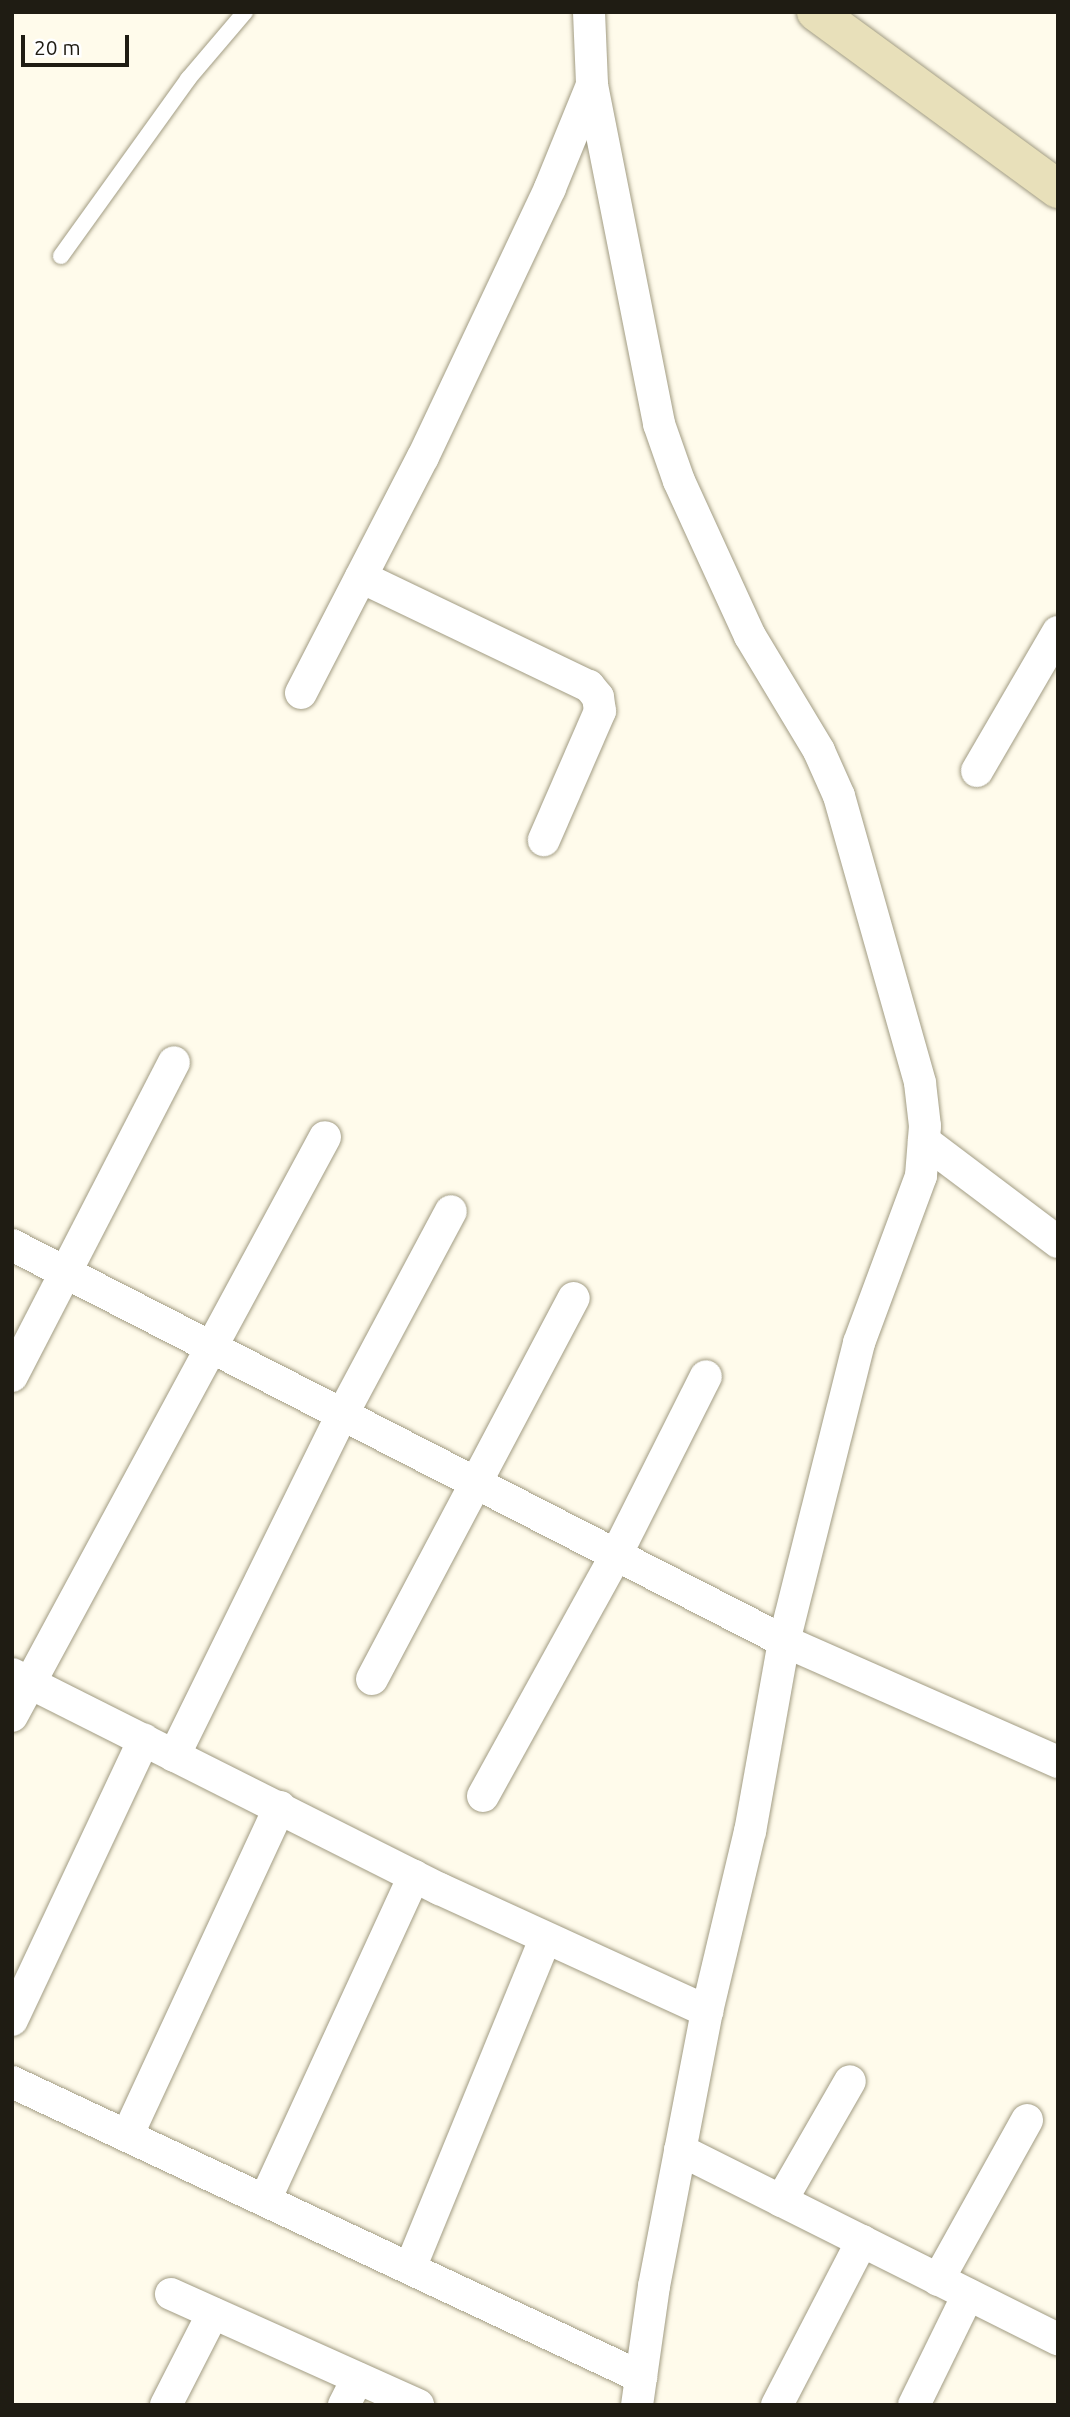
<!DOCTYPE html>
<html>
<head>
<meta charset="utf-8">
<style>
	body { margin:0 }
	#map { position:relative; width:1070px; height:2417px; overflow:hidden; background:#fffbeb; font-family:Ubuntu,sans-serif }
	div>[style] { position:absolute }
	.roads { filter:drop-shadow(0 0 2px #a29c83) drop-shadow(0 0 2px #a29c83) }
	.lane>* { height:16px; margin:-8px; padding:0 8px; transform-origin:8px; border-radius:8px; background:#fff }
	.street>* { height:32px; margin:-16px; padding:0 16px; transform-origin:16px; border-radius:16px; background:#fff }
	.secondary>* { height:38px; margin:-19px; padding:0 19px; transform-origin:19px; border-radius:19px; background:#e8e0ba }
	span { translate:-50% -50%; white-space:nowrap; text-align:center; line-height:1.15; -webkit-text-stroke:5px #fff; paint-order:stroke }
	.frame { position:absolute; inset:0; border:14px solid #1f1c13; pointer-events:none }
	.scale { position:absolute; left:21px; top:35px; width:108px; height:32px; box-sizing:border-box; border:4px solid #1f1c13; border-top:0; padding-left:9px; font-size:21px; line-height:24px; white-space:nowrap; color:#1f1c13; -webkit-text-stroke:5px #fff; paint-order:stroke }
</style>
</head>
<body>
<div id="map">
	<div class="roads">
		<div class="lane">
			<i style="left:61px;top:256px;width:218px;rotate:-54.3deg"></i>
			<i style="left:188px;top:79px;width:88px;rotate:-49.6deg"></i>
		</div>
		<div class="street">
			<i style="left:589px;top:12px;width:73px;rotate:87.6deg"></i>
			<i style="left:592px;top:85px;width:346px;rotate:78.8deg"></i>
			<i style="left:659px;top:424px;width:60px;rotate:70.7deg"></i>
			<i style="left:679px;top:481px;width:170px;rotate:65.4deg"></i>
			<i style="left:750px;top:636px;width:134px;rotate:59deg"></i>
			<i style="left:819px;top:751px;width:49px;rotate:66deg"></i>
			<i style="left:839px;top:796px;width:298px;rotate:74.2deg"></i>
			<i style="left:920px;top:1083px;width:43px;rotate:83.4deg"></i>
			<i style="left:925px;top:1126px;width:50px;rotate:94.6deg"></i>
			<i style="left:921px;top:1176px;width:178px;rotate:110.4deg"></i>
			<i style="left:859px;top:1343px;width:307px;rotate:104.1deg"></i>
			<i style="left:784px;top:1641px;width:193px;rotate:100.1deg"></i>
			<i style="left:750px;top:1831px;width:185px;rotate:103.4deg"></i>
			<i style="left:707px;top:2011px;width:280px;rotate:100.9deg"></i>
			<i style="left:654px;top:2286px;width:120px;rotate:98.1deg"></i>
			<i style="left:361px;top:577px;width:253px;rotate:25.6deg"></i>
			<i style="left:589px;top:686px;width:14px;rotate:51deg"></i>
			<i style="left:598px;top:697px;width:14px;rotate:82deg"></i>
			<i style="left:600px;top:711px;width:141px;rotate:113.5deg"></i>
			<i style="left:301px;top:693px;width:266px;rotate:-62.7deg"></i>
			<i style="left:423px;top:457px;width:297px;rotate:-64.7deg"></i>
			<i style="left:550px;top:188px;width:111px;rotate:-67.8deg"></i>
			<i style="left:977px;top:771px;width:161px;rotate:-59.8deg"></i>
			<i style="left:924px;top:1141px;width:168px;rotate:37deg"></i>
			<i style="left:12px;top:1245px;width:868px;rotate:27.16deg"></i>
			<i style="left:784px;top:1641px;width:300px;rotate:23.8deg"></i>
			<i style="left:12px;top:1376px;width:353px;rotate:-62.7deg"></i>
			<i style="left:12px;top:1674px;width:479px;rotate:26.7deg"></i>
			<i style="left:440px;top:1889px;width:294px;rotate:24.6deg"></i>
			<i style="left:372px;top:1679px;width:431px;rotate:-62.1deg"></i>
			<i style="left:12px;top:1716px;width:658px;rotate:-61.6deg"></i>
			<i style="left:174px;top:1756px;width:380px;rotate:-63.8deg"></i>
			<i style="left:342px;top:1415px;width:231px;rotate:-61.9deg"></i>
			<i style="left:483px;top:1796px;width:275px;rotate:-61.1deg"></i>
			<i style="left:616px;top:1555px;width:200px;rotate:-63.3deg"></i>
			<i style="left:12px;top:2020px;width:310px;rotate:-64.8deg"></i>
			<i style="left:12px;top:2082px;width:695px;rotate:25.13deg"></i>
			<i style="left:127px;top:2136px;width:363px;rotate:-65.1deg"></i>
			<i style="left:680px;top:2150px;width:423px;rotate:26.6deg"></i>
			<i style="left:265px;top:2200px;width:357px;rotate:-65.3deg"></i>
			<i style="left:781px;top:2201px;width:138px;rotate:-60.1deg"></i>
			<i style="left:411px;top:2266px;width:353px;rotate:-67.7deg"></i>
			<i style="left:938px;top:2280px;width:183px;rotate:-60.9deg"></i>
			<i style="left:171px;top:2294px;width:271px;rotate:24.2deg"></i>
			<i style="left:166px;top:2405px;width:103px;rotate:-62.9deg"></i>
			<i style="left:344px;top:2405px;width:30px;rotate:-63deg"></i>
			<i style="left:777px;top:2405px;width:185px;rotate:-62.6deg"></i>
			<i style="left:914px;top:2405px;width:123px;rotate:-63.9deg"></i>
		</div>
		<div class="secondary">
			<i style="left:816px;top:12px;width:300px;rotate:36.2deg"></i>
		</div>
	</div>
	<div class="frame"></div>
	<div class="scale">20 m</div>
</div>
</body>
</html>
